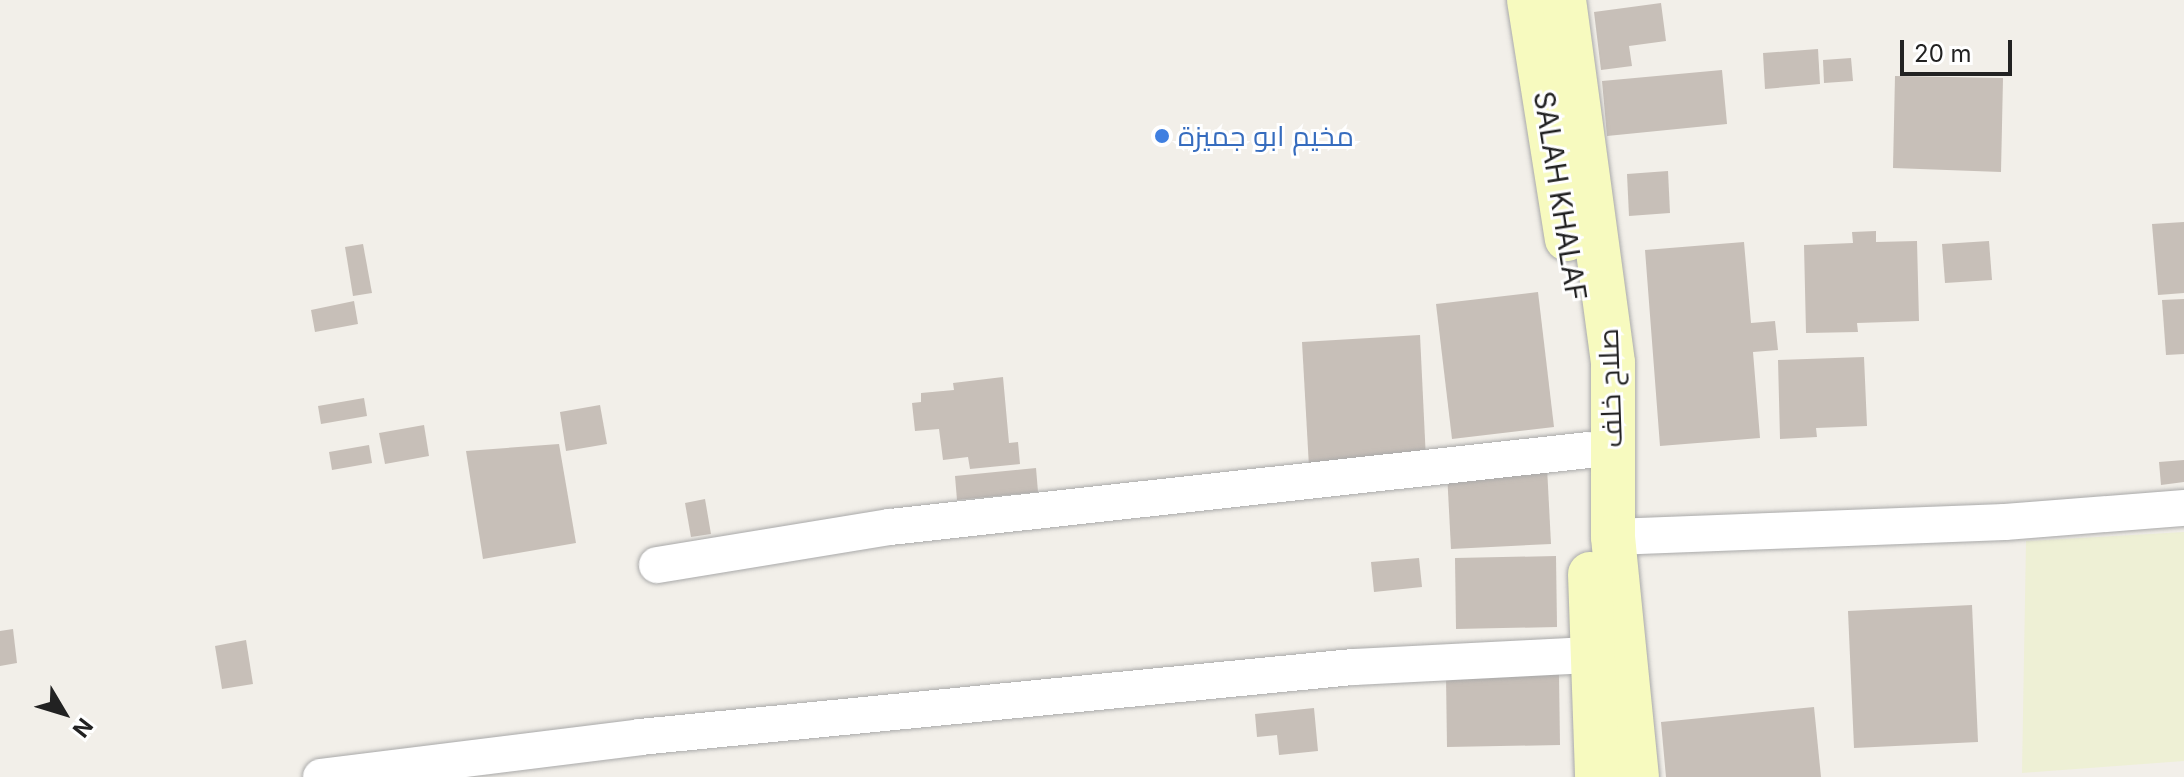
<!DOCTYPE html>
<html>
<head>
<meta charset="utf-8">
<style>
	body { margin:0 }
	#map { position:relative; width:2184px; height:777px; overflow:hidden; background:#f2efe9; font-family:Inter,Cairo,sans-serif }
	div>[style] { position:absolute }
	.farmland>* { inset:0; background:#eef0d5 }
	.building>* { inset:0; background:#c7bfb8 }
	.roads { filter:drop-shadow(0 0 2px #a9a9a9) drop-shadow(0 0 2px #a9a9a9) }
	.minor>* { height:36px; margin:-18px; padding:0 18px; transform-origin:18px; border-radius:18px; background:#fff }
	.secondary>* { height:44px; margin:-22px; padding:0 22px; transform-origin:22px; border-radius:22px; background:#f7fabf }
	.dots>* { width:22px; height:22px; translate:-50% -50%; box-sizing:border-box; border:4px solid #fff; border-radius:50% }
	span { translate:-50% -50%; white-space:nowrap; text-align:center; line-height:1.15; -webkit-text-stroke:6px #fff; paint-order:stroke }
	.shop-label { font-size:28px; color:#366cbe }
	.left { translate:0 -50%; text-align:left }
	.street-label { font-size:28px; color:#222 }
	.north { position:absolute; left:24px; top:673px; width:80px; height:80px; -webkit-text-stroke:6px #fff; paint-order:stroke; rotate:128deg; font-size:22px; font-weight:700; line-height:32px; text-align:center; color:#222 }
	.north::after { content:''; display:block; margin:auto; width:28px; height:36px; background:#222; clip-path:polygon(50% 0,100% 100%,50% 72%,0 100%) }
	.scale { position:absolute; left:1900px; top:40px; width:112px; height:36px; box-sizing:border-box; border:4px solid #222; border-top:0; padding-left:10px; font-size:24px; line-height:28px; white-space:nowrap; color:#222; -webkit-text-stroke:6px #fff; paint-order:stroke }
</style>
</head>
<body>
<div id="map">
	<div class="farmland">
		<i style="clip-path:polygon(2184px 532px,2184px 761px,2022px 773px,2026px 541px)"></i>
	</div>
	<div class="building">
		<i style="clip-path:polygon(1661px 3px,1666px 41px,1629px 46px,1632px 66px,1601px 70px,1594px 12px)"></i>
		<i style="clip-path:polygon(1818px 49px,1820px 84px,1765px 89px,1763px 53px)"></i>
		<i style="clip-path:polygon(1851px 58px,1853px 81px,1824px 83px,1823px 60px)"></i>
		<i style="clip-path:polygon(1722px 70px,1727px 124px,1607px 136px,1602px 81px)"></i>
		<i style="clip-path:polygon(1895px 76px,2003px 78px,2001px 172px,1893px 168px)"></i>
		<i style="clip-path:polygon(1668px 171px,1670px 213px,1629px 216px,1627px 174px)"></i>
		<i style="clip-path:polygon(2184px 222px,2184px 293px,2158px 295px,2152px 224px)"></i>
		<i style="clip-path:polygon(1876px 231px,1876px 242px,1917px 241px,1919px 321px,1857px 323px,1858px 332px,1806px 333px,1804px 245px,1853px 243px,1852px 232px)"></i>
		<i style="clip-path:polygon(1989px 241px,1992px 280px,1945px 283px,1942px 244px)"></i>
		<i style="clip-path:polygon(1744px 242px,1751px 323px,1775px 321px,1778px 350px,1753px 352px,1760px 438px,1660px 446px,1645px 250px)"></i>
		<i style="clip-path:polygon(363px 244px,372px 293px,353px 296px,345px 247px)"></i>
		<i style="clip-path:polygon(1538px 292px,1554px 427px,1452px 439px,1436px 304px)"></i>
		<i style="clip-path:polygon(2184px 299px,2184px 354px,2166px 355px,2162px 300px)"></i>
		<i style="clip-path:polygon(354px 301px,358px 324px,315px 332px,311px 310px)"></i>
		<i style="clip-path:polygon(1420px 335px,1426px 460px,1309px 467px,1302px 342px)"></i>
		<i style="clip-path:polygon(1864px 357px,1867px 426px,1816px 428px,1817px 437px,1780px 439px,1778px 360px)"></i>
		<i style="clip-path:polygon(1003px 377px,1009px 443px,1018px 442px,1020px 464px,970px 469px,968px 457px,943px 460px,939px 429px,915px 431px,912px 403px,921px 402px,921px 393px,954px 390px,953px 383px)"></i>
		<i style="clip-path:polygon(364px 398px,367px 416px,321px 424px,318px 406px)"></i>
		<i style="clip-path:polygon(600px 405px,607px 444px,566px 451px,560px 412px)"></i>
		<i style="clip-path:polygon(424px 425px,429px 456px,385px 464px,379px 433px)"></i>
		<i style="clip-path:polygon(559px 444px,576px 543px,483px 559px,466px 451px)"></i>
		<i style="clip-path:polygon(369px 445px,372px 463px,332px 470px,329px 452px)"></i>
		<i style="clip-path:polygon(2184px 460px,2184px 482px,2161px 485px,2159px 462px)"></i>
		<i style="clip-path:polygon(1547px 467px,1551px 544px,1451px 549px,1447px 472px)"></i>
		<i style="clip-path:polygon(1036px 468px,1038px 492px,957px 500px,955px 476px)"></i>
		<i style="clip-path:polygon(705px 499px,711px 534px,691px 537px,685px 503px)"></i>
		<i style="clip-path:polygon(1556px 556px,1557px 627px,1456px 629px,1455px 558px)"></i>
		<i style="clip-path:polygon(1419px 558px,1422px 587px,1374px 592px,1371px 562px)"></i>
		<i style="clip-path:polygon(1972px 605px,1978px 742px,1854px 748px,1848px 611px)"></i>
		<i style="clip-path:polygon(13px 629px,17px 663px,0 666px,0 631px)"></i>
		<i style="clip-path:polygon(246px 640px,253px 684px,222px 689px,215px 646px)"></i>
		<i style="clip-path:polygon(1559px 674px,1560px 745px,1447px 747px,1446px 676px)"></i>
		<i style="clip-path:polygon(1814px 707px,1821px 777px,1666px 777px,1661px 722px)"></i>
		<i style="clip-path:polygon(1314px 708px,1318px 751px,1279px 755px,1277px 735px,1257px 737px,1255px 714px)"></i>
	</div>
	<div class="roads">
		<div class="minor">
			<i style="left:1613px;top:537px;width:392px;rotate:-2.2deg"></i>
			<i style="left:2005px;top:522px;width:180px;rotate:-4.5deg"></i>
			<i style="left:657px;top:565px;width:236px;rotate:-9.3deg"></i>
			<i style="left:890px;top:527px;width:703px;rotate:-6.29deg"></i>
			<i style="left:321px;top:777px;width:321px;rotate:-7.1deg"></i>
			<i style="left:640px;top:737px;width:716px;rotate:-5.61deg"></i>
			<i style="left:1353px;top:667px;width:238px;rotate:-2.9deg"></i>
		</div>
		<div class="secondary">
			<i style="left:1529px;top:0;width:242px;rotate:81deg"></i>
			<i style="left:1564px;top:0;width:366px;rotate:82.3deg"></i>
			<i style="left:1613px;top:363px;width:174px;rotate:90deg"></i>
			<i style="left:1613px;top:537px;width:241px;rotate:84.3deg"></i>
			<i style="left:1590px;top:574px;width:203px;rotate:88deg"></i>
		</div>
	</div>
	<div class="dots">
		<i style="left:1162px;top:136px;background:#3f7fe0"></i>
	</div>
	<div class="shop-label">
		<span class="left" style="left:1178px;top:136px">مخيم ابو جميزة</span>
	</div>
	<div class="street-label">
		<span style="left:1560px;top:196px;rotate:81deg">SALAH KHALAF</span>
		<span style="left:1610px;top:388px;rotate:-92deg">صلاح خلف</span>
	</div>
	<div class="north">N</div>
	<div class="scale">20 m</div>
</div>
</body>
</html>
